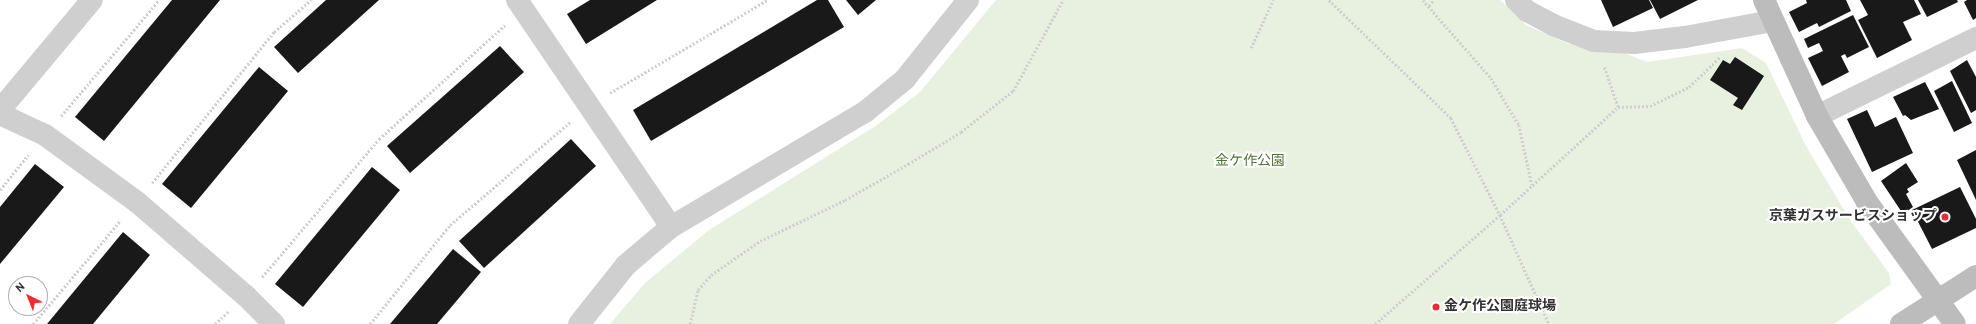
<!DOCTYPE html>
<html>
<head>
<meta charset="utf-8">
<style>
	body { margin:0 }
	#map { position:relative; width:1976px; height:324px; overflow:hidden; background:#fff; font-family:Overpass,"Noto Sans JP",sans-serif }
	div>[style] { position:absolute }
	.green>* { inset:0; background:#e8f0e0 }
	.building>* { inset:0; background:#191919 }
	.path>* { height:2.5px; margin-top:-1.25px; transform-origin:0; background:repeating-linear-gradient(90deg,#cfcfcf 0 2px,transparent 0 4px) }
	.street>* { height:22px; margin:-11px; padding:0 11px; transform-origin:11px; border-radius:11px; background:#cfcfcf }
	.secondary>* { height:22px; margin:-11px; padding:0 11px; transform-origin:11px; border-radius:11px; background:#bcbcbc }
	.dots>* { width:11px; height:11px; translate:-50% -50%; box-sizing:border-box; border:2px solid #fff; border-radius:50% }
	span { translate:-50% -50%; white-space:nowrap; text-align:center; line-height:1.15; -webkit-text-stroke:4px #fff; paint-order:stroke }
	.park-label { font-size:14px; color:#53743a }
	.poi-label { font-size:14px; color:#323232; font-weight:700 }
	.right { translate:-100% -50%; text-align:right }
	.left { translate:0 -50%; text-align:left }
	.north { position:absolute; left:8px; top:276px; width:40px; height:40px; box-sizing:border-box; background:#fff; border:1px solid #adadad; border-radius:50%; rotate:317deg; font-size:11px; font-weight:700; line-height:16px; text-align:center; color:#323232 }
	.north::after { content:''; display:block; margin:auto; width:14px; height:18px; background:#f62831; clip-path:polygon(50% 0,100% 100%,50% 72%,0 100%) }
</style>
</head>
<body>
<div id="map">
	<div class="green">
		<i style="clip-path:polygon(996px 0,1500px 0,1526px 25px,1569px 44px,1594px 41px,1647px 62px,1742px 48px,1766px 63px,1806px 146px,1850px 220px,1889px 273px,1891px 284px,1834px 324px,610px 324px,645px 283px,709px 230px,877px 125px,920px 92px)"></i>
	</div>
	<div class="building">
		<i style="clip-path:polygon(172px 0,220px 0,104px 141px,75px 117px)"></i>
		<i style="clip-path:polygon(326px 0,379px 0,298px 73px,274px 47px)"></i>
		<i style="clip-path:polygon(590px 0,657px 0,586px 44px,567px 14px)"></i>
		<i style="clip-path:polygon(817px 0,828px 0,844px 27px,651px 141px,633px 110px)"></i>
		<i style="clip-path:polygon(846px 0,876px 0,858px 15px)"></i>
		<i style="clip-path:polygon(1601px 0,1649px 0,1653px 8px,1613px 27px)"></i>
		<i style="clip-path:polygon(1650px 0,1698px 0,1660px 19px)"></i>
		<i style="clip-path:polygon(1806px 0,1846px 0,1851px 11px,1819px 27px,1817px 23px,1799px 32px,1789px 12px,1807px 3px)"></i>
		<i style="clip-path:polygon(1860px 0,1914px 0,1921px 14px,1903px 22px,1912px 40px,1877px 58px,1858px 20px,1868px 15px)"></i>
		<i style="clip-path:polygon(1918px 0,1957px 0,1958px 2px,1927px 17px)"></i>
		<i style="clip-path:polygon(1967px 0,1976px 0,1976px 18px,1973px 20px,1964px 2px)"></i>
		<i style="clip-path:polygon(1853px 15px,1869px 47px,1847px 58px,1845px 54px,1841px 56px,1849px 72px,1822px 86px,1808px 58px,1823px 51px,1819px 43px,1808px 48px,1804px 39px)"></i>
		<i style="clip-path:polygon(500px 46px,524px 72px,410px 173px,387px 146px)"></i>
		<i style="clip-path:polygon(1735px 57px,1764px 76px,1742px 110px,1733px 105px,1738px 98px,1710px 80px,1723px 60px,1730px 64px)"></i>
		<i style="clip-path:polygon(1967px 60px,1976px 77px,1976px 110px,1971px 113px,1950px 71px)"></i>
		<i style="clip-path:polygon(259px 67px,288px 91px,191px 208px,162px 184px)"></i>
		<i style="clip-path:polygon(1952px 81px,1972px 123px,1954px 132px,1934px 91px)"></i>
		<i style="clip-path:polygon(1925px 82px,1939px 109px,1911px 120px,1905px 115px,1903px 116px,1893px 97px)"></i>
		<i style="clip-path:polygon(1867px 110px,1875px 127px,1896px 117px,1913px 153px,1872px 172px,1847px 119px)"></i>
		<i style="clip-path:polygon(571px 139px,596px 166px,484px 268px,459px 241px)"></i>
		<i style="clip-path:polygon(1976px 150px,1976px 200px,1957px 160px)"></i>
		<i style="clip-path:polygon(1906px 163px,1918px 182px,1907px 189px,1909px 192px,1906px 194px,1913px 207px,1903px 214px,1881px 181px)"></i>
		<i style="clip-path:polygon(35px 164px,64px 187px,0 264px,0 207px)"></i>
		<i style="clip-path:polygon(372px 167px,400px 190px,303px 307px,275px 284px)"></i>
		<i style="clip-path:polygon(1960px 187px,1976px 219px,1976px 228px,1932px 249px,1912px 210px)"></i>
		<i style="clip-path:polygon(123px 232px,150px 255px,93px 324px,47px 324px)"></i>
		<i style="clip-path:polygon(453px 249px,481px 272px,437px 324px,390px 324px)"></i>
	</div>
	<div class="path">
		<i style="left:1329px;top:0;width:170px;rotate:44deg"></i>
		<i style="left:1451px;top:118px;width:109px;rotate:63.2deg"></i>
		<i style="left:1500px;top:215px;width:120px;rotate:65.8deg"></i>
		<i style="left:1423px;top:0;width:103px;rotate:48.9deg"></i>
		<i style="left:1491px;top:78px;width:55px;rotate:59.2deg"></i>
		<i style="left:1519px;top:125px;width:61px;rotate:77.8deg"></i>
		<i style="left:1429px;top:6px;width:7px;rotate:-56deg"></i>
		<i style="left:1251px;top:48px;width:53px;rotate:-65.4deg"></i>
		<i style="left:610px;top:93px;width:182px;rotate:-30.6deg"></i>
		<i style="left:1618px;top:107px;width:32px;rotate:-2deg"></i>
		<i style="left:1650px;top:106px;width:43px;rotate:-26deg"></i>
		<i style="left:1689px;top:87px;width:43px;rotate:-44.1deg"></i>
		<i style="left:61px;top:116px;width:152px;rotate:-49.8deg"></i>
		<i style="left:152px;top:183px;width:194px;rotate:-51.1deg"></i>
		<i style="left:274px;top:32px;width:49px;rotate:-40.9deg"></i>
		<i style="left:0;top:190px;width:45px;rotate:-51.3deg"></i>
		<i style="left:262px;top:277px;width:181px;rotate:-49.7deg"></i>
		<i style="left:379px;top:139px;width:170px;rotate:-42.1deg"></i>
		<i style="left:33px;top:324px;width:136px;rotate:-49.8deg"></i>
		<i style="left:215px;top:324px;width:18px;rotate:-43deg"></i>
		<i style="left:370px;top:324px;width:127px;rotate:-51.1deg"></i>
		<i style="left:450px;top:225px;width:158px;rotate:-40.6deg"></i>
		<i style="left:690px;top:324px;width:35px;rotate:-77deg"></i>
		<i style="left:698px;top:290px;width:20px;rotate:-49deg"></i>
		<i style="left:711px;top:275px;width:60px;rotate:-34.8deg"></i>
		<i style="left:760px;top:241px;width:94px;rotate:-25.8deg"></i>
		<i style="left:845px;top:200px;width:73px;rotate:-29.7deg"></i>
		<i style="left:908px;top:164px;width:62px;rotate:-31.1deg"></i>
		<i style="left:961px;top:132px;width:66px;rotate:-38.3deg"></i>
		<i style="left:1013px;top:91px;width:104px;rotate:-61.2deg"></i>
		<i style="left:1375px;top:324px;width:166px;rotate:-41.1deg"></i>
		<i style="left:1500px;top:215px;width:160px;rotate:-42.5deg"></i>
		<i style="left:1618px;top:107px;width:42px;rotate:-109.3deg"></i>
	</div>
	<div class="street">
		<i style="left:517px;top:0;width:274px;rotate:55.8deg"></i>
		<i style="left:1516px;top:0;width:16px;rotate:45deg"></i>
		<i style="left:1527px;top:11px;width:30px;rotate:28deg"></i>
		<i style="left:1553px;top:25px;width:44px;rotate:21.3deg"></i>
		<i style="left:1594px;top:41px;width:40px;rotate:2.9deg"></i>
		<i style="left:1634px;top:43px;width:51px;rotate:-6.7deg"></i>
		<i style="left:1685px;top:37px;width:88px;rotate:-10.4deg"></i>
		<i style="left:0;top:110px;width:143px;rotate:-50.1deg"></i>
		<i style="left:0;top:114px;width:50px;rotate:25deg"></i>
		<i style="left:45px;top:135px;width:114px;rotate:36.1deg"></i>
		<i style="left:137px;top:202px;width:144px;rotate:40.8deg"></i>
		<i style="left:246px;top:296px;width:40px;rotate:45deg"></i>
		<i style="left:1817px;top:116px;width:177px;rotate:-26.1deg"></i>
		<i style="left:579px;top:324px;width:75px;rotate:-51.5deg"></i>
		<i style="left:626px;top:265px;width:59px;rotate:-40.2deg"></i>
		<i style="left:671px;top:227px;width:226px;rotate:-30.7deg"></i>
		<i style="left:865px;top:112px;width:52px;rotate:-39.5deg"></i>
		<i style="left:905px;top:79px;width:101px;rotate:-51.4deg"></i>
	</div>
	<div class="secondary">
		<i style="left:1764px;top:0;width:128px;rotate:65.4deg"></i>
		<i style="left:1817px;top:116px;width:99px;rotate:59.8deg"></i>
		<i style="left:1867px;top:202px;width:150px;rotate:54.2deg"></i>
		<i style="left:1901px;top:324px;width:89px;rotate:-32.6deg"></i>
	</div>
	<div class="dots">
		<i style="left:1945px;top:217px;background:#f62831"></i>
		<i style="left:1436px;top:307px;background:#f62831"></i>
	</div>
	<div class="park-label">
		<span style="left:1250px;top:162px">金ケ作公園</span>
	</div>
	<div class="poi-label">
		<span class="right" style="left:1937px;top:217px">京葉ガスサービスショップ</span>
		<span class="left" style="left:1444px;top:307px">金ケ作公園庭球場</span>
	</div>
	<div class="north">N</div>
</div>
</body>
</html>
